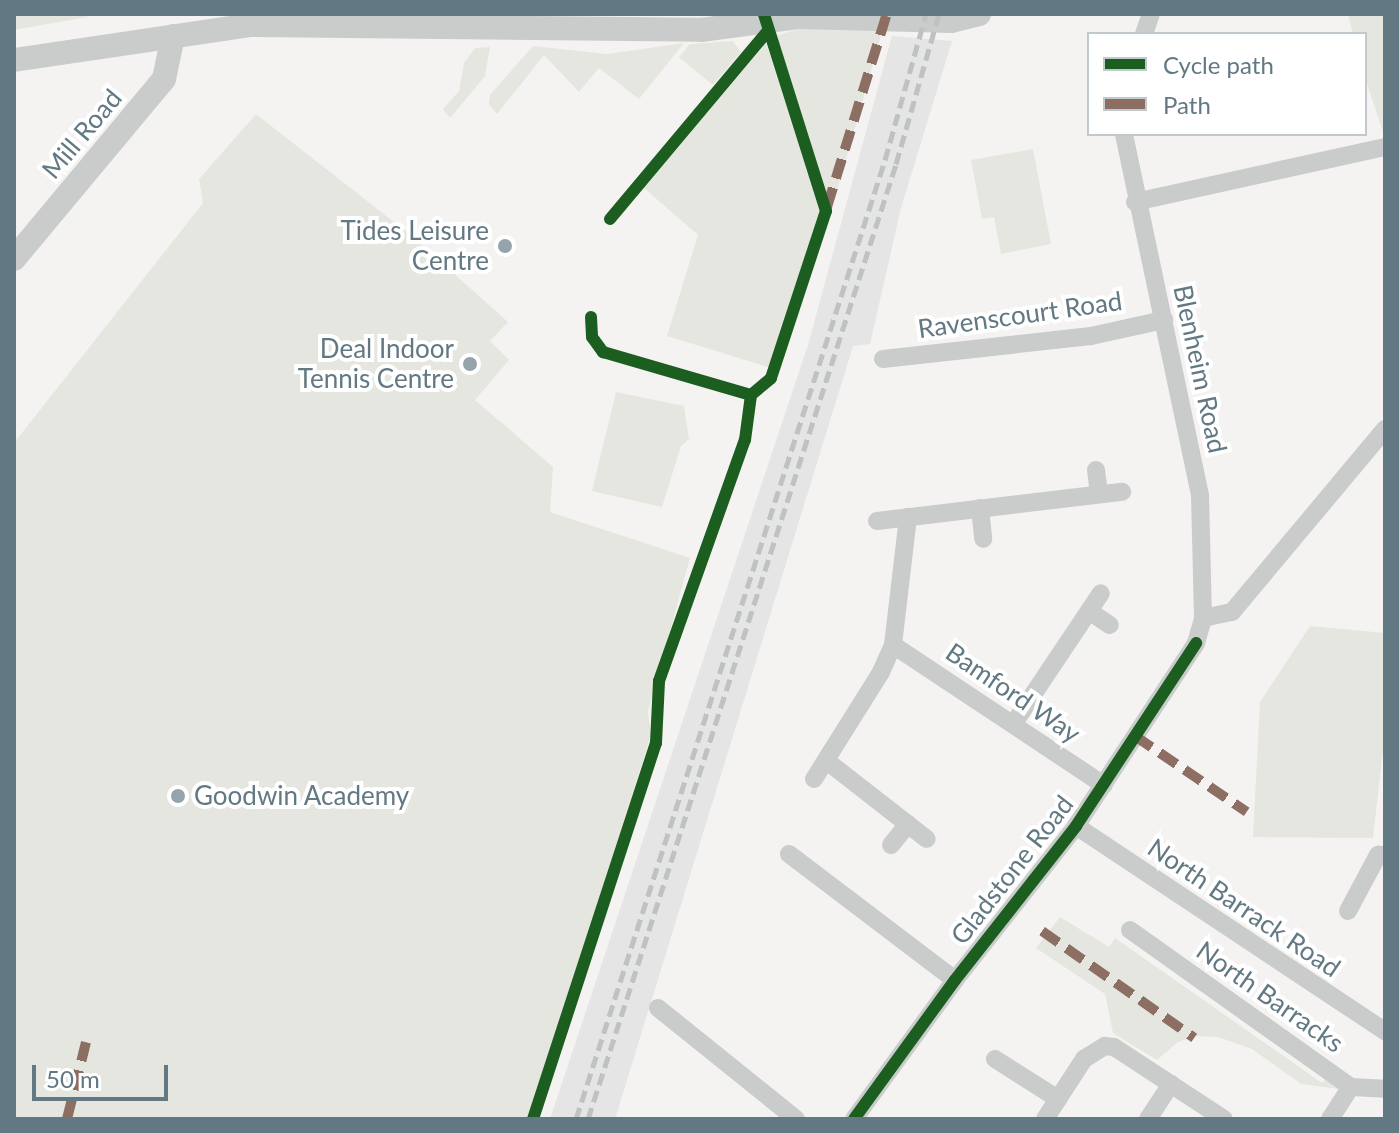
<!DOCTYPE html>
<html>
<head>
<meta charset="utf-8">
<style>
	body { margin:0 }
	#map { position:relative; width:1399px; height:1133px; overflow:hidden; background:#f4f3f1; font-family:Lato,sans-serif }
	div>[style] { position:absolute }
	.built>* { inset:0; background:#e4e5e4 }
	.green>* { inset:0; background:#e4e6df }
	.minor>* { height:18px; margin:-9px; padding:0 9px; transform-origin:9px; border-radius:9px; background:#cacccc }
	.tertiary>* { height:24px; margin:-12px; padding:0 12px; transform-origin:12px; border-radius:12px; background:#cacccc }
	.rail>* { height:5px; margin-top:-2.5px; transform-origin:0; background:repeating-linear-gradient(90deg,#bfc2c2 0 12px,transparent 0 18px) }
	.quiet>* { height:10px; margin-top:-5px; transform-origin:0; background:repeating-linear-gradient(90deg,#8d6e63 0 20px,transparent 0 30px) }
	.cycleway>* { height:12px; margin:-6px; padding:0 6px; transform-origin:6px; border-radius:6px; background:#1b5e20 }
	.dots>* { width:22px; height:22px; translate:-50% -50%; box-sizing:border-box; border:4px solid #fff; border-radius:50% }
	span { translate:-50% -50%; white-space:nowrap; text-align:center; line-height:1.15; -webkit-text-stroke:8px #fff; paint-order:stroke }
	.street-label { font-size:26px; color:#627983 }
	.poi-label { font-size:26px; color:#627983 }
	.right { translate:-100% -50%; text-align:right }
	.left { translate:0 -50%; text-align:left }
	.frame { position:absolute; inset:0; border:16px solid #627983; pointer-events:none }
	.legend { position:absolute; left:1087px; top:32px; width:280px; height:104px; box-sizing:border-box; background:#fff; border:2px solid #c0c9cd; margin:0; padding:10px 14px; list-style:none; font-size:24px; color:#627983 }
	.legend li { display:flex; align-items:center; gap:16px; height:40px }
	.legend b { width:40px; border:2px solid #c0c9cd }
	.scale { position:absolute; left:32px; top:1065px; width:136px; height:36px; box-sizing:border-box; border:4px solid #627983; border-top:0; padding-left:10px; font-size:24px; line-height:28px; white-space:nowrap; color:#627983; -webkit-text-stroke:6px #fff; paint-order:stroke }
</style>
</head>
<body>
<div id="map">
	<div class="built">
		<i style="clip-path:polygon(892px 36px,952px 41px,901px 208px,870px 344px,853px 346px,615px 1119px,550px 1119px,808px 345px)"></i>
	</div>
	<div class="green">
		<i style="clip-path:polygon(14px 14px,86px 14px,87px 17px,14px 30px)"></i>
		<i style="clip-path:polygon(1348px 14px,1385px 14px,1385px 138px,1365px 78px,1365px 34px,1353px 34px)"></i>
		<i style="clip-path:polygon(799px 29px,883px 29px,831px 212px,772px 37px)"></i>
		<i style="clip-path:polygon(733px 41px,741px 52px,713px 85px,679px 57px,690px 44px)"></i>
		<i style="clip-path:polygon(684px 43px,639px 99px,599px 68px,579px 92px,544px 55px,497px 114px,489px 104px,490px 95px,533px 46px,607px 54px)"></i>
		<i style="clip-path:polygon(766px 43px,822px 218px,817px 218px,771px 368px,667px 336px,698px 235px,644px 188px)"></i>
		<i style="clip-path:polygon(490px 47px,485px 76px,450px 118px,443px 109px,459px 91px,464px 63px,475px 48px)"></i>
		<i style="clip-path:polygon(256px 114px,413px 237px,508px 322px,490px 341px,509px 360px,475px 400px,553px 467px,550px 512px,690px 558px,648px 711px,651px 735px,529px 1119px,14px 1119px,14px 443px,203px 203px,199px 179px)"></i>
		<i style="clip-path:polygon(1033px 149px,1051px 244px,1001px 254px,994px 217px,982px 219px,971px 160px)"></i>
		<i style="clip-path:polygon(616px 392px,684px 406px,689px 439px,681px 446px,662px 507px,592px 491px)"></i>
		<i style="clip-path:polygon(1310px 626px,1385px 633px,1385px 732px,1373px 838px,1253px 837px,1260px 702px)"></i>
		<i style="clip-path:polygon(1060px 917px,1109px 947px,1115px 938px,1322px 1083px,1329px 1075px,1339px 1089px,1301px 1084px,1252px 1049px,1218px 1037px,1195px 1036px,1178px 1042px,1157px 1060px,1113px 1033px,1105px 994px,1036px 948px)"></i>
	</div>
	<div class="minor">
		<i style="left:1144px;top:34px;width:21px;rotate:-71deg"></i>
		<i style="left:1135px;top:202px;width:256px;rotate:-12.4deg"></i>
		<i style="left:883px;top:359px;width:209px;rotate:-6.3deg"></i>
		<i style="left:1091px;top:336px;width:75px;rotate:-12.4deg"></i>
		<i style="left:1096px;top:470px;width:24px;rotate:83deg"></i>
		<i style="left:980px;top:508px;width:31px;rotate:84deg"></i>
		<i style="left:877px;top:521px;width:247px;rotate:-6.8deg"></i>
		<i style="left:1089px;top:611px;width:25px;rotate:34deg"></i>
		<i style="left:1203px;top:618px;width:30px;rotate:-12deg"></i>
		<i style="left:1232px;top:612px;width:239px;rotate:-50.1deg"></i>
		<i style="left:893px;top:645px;width:253px;rotate:33.6deg"></i>
		<i style="left:1014px;top:723px;width:156px;rotate:-56.2deg"></i>
		<i style="left:828px;top:762px;width:125px;rotate:37.9deg"></i>
		<i style="left:814px;top:779px;width:126px;rotate:-57.9deg"></i>
		<i style="left:881px;top:672px;width:30px;rotate:-66deg"></i>
		<i style="left:893px;top:645px;width:129px;rotate:-83.3deg"></i>
		<i style="left:1076px;top:826px;width:371px;rotate:33.6deg"></i>
		<i style="left:891px;top:845px;width:27px;rotate:-51deg"></i>
		<i style="left:789px;top:854px;width:208px;rotate:37.2deg"></i>
		<i style="left:1348px;top:911px;width:64px;rotate:-61.8deg"></i>
		<i style="left:1378px;top:855px;width:7px"></i>
		<i style="left:1130px;top:930px;width:271px;rotate:35.4deg"></i>
		<i style="left:1351px;top:1087px;width:34px;rotate:3deg"></i>
		<i style="left:658px;top:1008px;width:177px;rotate:38.8deg"></i>
		<i style="left:995px;top:1059px;width:75px;rotate:32.4deg"></i>
		<i style="left:854px;top:1119px;width:172px;rotate:-54deg"></i>
		<i style="left:955px;top:980px;width:196px;rotate:-51.8deg"></i>
		<i style="left:1076px;top:826px;width:219px;rotate:-56.7deg"></i>
		<i style="left:1196px;top:643px;width:26px;rotate:-74deg"></i>
		<i style="left:1203px;top:618px;width:123px;rotate:-91.4deg"></i>
		<i style="left:1200px;top:495px;width:369px;rotate:-101.9deg"></i>
		<i style="left:1045px;top:1119px;width:72px;rotate:-57deg"></i>
		<i style="left:1084px;top:1059px;width:25px;rotate:-32deg"></i>
		<i style="left:1105px;top:1046px;width:9px;rotate:6deg"></i>
		<i style="left:1114px;top:1047px;width:131px;rotate:33.2deg"></i>
		<i style="left:1148px;top:1119px;width:42px;rotate:-56.7deg"></i>
		<i style="left:1330px;top:1119px;width:38px;rotate:-57deg"></i>
	</div>
	<div class="tertiary">
		<i style="left:14px;top:60px;width:240px;rotate:-8.4deg"></i>
		<i style="left:251px;top:25px;width:450px;rotate:0.6deg"></i>
		<i style="left:701px;top:30px;width:100px;rotate:-7.5deg"></i>
		<i style="left:800px;top:17px;width:151px;rotate:1.5deg"></i>
		<i style="left:951px;top:21px;width:29px;rotate:-14deg"></i>
		<i style="left:14px;top:259px;width:234px;rotate:-50.2deg"></i>
		<i style="left:164px;top:79px;width:44px;rotate:-78.2deg"></i>
	</div>
	<div class="rail">
		<i style="left:576px;top:1119px;width:1008px;rotate:-72.14deg"></i>
		<i style="left:885px;top:160px;width:152px;rotate:-74.3deg"></i>
		<i style="left:588px;top:1119px;width:1003px;rotate:-72.12deg"></i>
		<i style="left:896px;top:164px;width:156px;rotate:-74deg"></i>
	</div>
	<div class="quiet">
		<i style="left:827px;top:207px;width:200px;rotate:-72.8deg"></i>
		<i style="left:1135px;top:736px;width:135px;rotate:34.2deg"></i>
		<i style="left:1042px;top:931px;width:186px;rotate:35.1deg"></i>
		<i style="left:67px;top:1119px;width:79px;rotate:-76.1deg"></i>
	</div>
	<div class="cycleway">
		<i style="left:610px;top:219px;width:246px;rotate:-50deg"></i>
		<i style="left:591px;top:317px;width:20px;rotate:87deg"></i>
		<i style="left:592px;top:337px;width:19px;rotate:54deg"></i>
		<i style="left:603px;top:352px;width:154px;rotate:16.2deg"></i>
		<i style="left:533px;top:1119px;width:396px;rotate:-71.9deg"></i>
		<i style="left:656px;top:743px;width:62px;rotate:-87.2deg"></i>
		<i style="left:659px;top:681px;width:256px;rotate:-70.4deg"></i>
		<i style="left:745px;top:440px;width:45px;rotate:-82.4deg"></i>
		<i style="left:751px;top:395px;width:26px;rotate:-40deg"></i>
		<i style="left:771px;top:378px;width:176px;rotate:-71.8deg"></i>
		<i style="left:826px;top:211px;width:207px;rotate:-107.5deg"></i>
		<i style="left:854px;top:1119px;width:172px;rotate:-54deg"></i>
		<i style="left:955px;top:980px;width:196px;rotate:-51.8deg"></i>
		<i style="left:1076px;top:826px;width:219px;rotate:-56.7deg"></i>
	</div>
	<div class="dots">
		<i style="left:505px;top:246px;background:#95a4aa"></i>
		<i style="left:470px;top:364px;background:#95a4aa"></i>
		<i style="left:178px;top:796px;background:#95a4aa"></i>
	</div>
	<div class="street-label">
		<span style="left:82px;top:134px;rotate:-50deg">Mill Road</span>
		<span style="left:1020px;top:315px;rotate:-8deg">Ravenscourt Road</span>
		<span style="left:1200px;top:369px;rotate:78deg">Blenheim Road</span>
		<span style="left:1013px;top:693px;rotate:34deg">Bamford Way</span>
		<span style="left:1012px;top:870px;rotate:-52deg">Gladstone Road</span>
		<span style="left:1244px;top:908px;rotate:34deg">North Barrack Road</span>
		<span style="left:1270px;top:997px;rotate:35deg">North Barracks</span>
	</div>
	<div class="poi-label">
		<span class="right" style="left:489px;top:246px">Tides Leisure<br>Centre</span>
		<span class="right" style="left:454px;top:364px">Deal Indoor<br>Tennis Centre</span>
		<span class="left" style="left:194px;top:796px">Goodwin Academy</span>
	</div>
	<div class="frame"></div>
	<ul class="legend">
	<li><b style="height:10px;background:#1b5e20"></b>Cycle path</li>
	<li><b style="height:10px;background:#8d6e63"></b>Path</li>
	</ul>
	<div class="scale">50 m</div>
</div>
</body>
</html>
